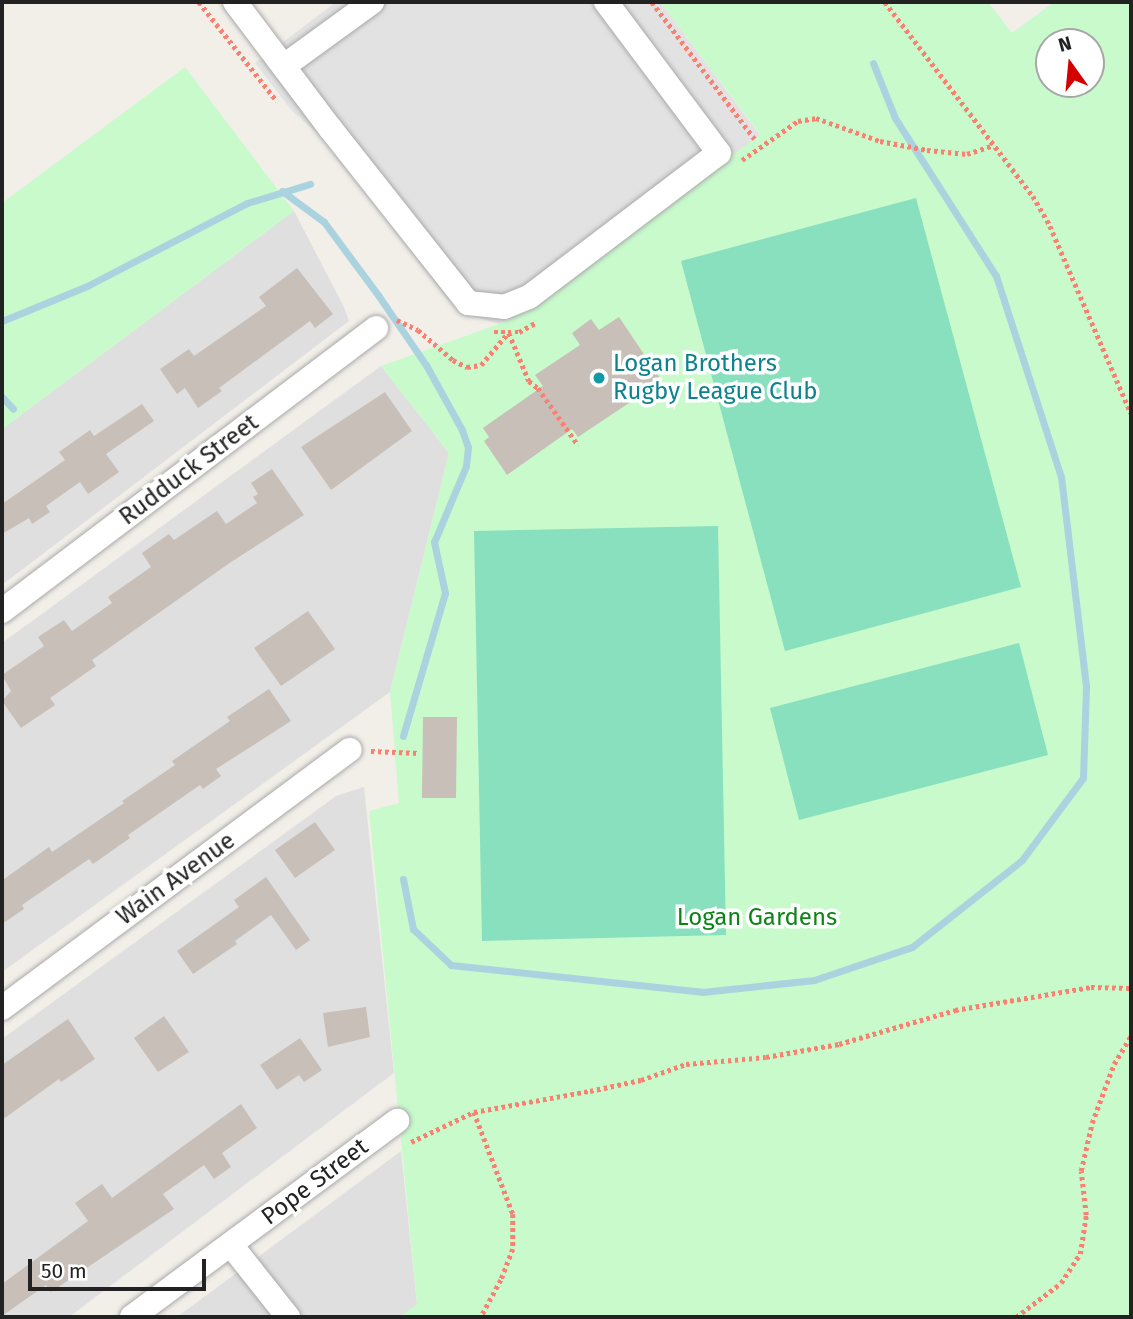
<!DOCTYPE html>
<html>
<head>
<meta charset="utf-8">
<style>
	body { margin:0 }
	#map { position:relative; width:1133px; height:1319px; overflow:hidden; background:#f2efe9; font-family:"Fira Sans",sans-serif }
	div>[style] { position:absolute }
	.residential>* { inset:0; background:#e0dfdf }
	.park>* { inset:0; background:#c8facc }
	.pitch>* { inset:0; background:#88e0be }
	.parking>* { inset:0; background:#e2e2e2 }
	.stream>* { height:7px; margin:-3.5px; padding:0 3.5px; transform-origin:3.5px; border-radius:3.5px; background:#aad3df }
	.building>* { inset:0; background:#c7bfb8 }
	.path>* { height:4.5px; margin-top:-2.25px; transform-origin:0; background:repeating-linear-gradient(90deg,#fa8072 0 3.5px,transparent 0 7px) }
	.roads { filter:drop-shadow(0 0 2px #a9a9a9) drop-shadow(0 0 2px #a9a9a9) }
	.minor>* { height:24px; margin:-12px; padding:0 12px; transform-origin:12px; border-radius:12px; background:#fff }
	.dots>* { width:19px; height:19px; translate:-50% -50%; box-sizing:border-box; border:4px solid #fff; border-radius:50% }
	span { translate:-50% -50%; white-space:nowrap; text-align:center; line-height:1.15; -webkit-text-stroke:7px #fff; paint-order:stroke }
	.culture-label { font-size:24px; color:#0d838f }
	.left { translate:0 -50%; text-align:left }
	.street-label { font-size:24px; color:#222 }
	.park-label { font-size:24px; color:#0c8416 }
	.frame { position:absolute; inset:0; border:4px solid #222; pointer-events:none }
	.north { position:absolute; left:1035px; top:28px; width:70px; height:70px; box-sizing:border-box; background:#fff; border:2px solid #a7a7a7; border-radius:50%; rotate:345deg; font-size:19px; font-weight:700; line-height:28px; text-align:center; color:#222 }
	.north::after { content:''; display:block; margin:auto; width:24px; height:32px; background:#d40000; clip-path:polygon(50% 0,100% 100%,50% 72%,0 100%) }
	.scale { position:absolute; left:28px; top:1259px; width:178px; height:32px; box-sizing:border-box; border:4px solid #222; border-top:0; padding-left:9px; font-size:21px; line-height:24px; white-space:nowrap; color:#222; -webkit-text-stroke:5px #fff; paint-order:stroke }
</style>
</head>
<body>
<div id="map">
	<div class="residential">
		<i style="clip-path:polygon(294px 211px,344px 307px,349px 321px,2px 585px,2px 429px)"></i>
		<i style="clip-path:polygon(381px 366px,449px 453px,390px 692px,2px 972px,2px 643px)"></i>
		<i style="clip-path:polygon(364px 787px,394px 1073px,69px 1317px,2px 1317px,2px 1039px,336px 796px)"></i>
		<i style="clip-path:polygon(401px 1151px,417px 1305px,400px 1317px,177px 1317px)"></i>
	</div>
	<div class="park">
		<i style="clip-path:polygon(evenodd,660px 2px,988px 2px,1012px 33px,1054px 2px,1131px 2px,1131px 1317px,400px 1317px,417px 1304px,369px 811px,399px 803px,390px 692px,449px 453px,381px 366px,499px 324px,760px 134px,660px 2px,1049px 42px,1091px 42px,1091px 84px,1049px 84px,1049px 42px)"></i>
		<i style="clip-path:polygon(185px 67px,294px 211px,2px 429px,2px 203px)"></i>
	</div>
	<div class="pitch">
		<i style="clip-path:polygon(916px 198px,1021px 587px,785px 651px,681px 261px)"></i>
		<i style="clip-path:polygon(718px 526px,726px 935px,482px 941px,474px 531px)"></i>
		<i style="clip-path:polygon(1019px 643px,1048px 755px,799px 820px,770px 708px)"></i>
	</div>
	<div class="parking">
		<i style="clip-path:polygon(336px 2px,660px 2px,760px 135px,499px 324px,469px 315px,448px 300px,333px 146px,292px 111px,255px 63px)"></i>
	</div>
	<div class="stream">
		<i style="left:282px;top:191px;width:52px;rotate:36.4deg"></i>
		<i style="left:324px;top:222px;width:91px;rotate:53.5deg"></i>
		<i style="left:378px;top:295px;width:85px;rotate:55.6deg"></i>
		<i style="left:426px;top:365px;width:74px;rotate:61deg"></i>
		<i style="left:462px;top:430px;width:18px;rotate:71deg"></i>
		<i style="left:468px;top:447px;width:19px;rotate:96deg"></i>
		<i style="left:466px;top:466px;width:82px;rotate:112.8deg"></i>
		<i style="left:434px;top:542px;width:52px;rotate:77.8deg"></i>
		<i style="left:445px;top:593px;width:149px;rotate:106.4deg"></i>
		<i style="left:2px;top:321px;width:92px;rotate:-22.4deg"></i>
		<i style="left:87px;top:286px;width:180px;rotate:-27.4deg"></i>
		<i style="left:247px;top:203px;width:66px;rotate:-16.8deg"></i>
		<i style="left:2px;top:397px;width:16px;rotate:47deg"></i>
		<i style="left:403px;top:879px;width:51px;rotate:78.7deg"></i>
		<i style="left:413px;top:929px;width:52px;rotate:43.5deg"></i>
		<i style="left:451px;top:965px;width:252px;rotate:6.1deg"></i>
		<i style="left:702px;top:992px;width:113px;rotate:-6.1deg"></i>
		<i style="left:814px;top:980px;width:103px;rotate:-18.6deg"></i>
		<i style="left:912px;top:947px;width:140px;rotate:-38.3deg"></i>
		<i style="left:1022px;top:860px;width:102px;rotate:-53.4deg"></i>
		<i style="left:1083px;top:778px;width:92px;rotate:-88.1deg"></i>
		<i style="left:1086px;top:686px;width:210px;rotate:-96.8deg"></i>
		<i style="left:1061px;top:477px;width:211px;rotate:-107.9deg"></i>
		<i style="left:996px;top:276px;width:188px;rotate:-122.6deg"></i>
		<i style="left:895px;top:118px;width:59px;rotate:-111.8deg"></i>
	</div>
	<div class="building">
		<i style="clip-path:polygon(297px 268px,333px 314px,315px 328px,310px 321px,219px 388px,222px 391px,198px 408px,185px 388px,177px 394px,160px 369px,189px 349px,194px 356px,266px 306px,259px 297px)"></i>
		<i style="clip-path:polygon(619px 317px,662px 381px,578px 437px,572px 429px,507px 475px,484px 441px,489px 437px,483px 428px,543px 386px,535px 375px,580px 345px,572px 333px,591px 319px,599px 330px)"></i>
		<i style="clip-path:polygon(385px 392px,412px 431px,331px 490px,301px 447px)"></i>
		<i style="clip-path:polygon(142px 404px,154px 421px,106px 454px,119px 472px,88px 494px,80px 482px,46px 506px,50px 512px,32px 524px,29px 518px,2px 534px,2px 504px,65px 460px,59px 452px,90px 430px,94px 436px)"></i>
		<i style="clip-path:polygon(272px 469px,304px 515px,231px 562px,92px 660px,96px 666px,50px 698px,55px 705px,21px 728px,2px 701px,11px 691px,2px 675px,44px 646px,38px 637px,64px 620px,72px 631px,112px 603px,108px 597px,151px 567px,142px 553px,169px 534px,174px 540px,217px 511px,226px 524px,257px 503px,253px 497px,258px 494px,251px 483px)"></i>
		<i style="clip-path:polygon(308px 611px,335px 649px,281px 686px,254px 648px)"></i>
		<i style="clip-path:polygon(269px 689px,291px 721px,216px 769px,221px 776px,203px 789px,200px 785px,128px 835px,130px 838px,93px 864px,89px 859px,22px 905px,24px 909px,2px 924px,2px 877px,4px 879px,49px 847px,52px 852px,124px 803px,122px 801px,175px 765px,172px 761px,230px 721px,227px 717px)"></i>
		<i style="clip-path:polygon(423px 717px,457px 717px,456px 798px,422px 798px)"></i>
		<i style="clip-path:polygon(315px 822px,335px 850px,295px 878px,275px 850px)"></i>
		<i style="clip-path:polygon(266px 877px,310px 940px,296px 950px,271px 915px,235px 941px,237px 944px,193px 974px,177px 951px,239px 907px,234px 900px)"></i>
		<i style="clip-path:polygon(366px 1007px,370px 1037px,328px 1047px,323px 1013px)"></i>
		<i style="clip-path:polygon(164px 1016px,189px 1052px,158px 1072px,134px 1038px)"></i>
		<i style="clip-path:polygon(68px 1019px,95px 1059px,61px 1082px,59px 1079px,2px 1120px,2px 1065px)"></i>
		<i style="clip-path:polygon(300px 1038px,322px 1070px,304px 1082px,299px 1075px,277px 1090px,260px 1065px)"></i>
		<i style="clip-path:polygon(241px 1104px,257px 1128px,222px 1153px,231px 1167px,214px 1179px,204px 1165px,163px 1194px,174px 1209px,51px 1292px,46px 1285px,2px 1316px,2px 1284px,88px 1221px,75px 1203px,102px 1184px,112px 1198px)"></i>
	</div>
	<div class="path">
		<i style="left:199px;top:2px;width:126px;rotate:51.8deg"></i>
		<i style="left:652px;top:2px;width:171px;rotate:53.1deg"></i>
		<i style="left:885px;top:2px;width:244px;rotate:52.7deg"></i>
		<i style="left:1033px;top:196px;width:34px;rotate:60deg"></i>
		<i style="left:1050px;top:226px;width:204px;rotate:66.6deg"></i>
		<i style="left:742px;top:160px;width:68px;rotate:-34.9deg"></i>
		<i style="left:798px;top:121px;width:18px;rotate:-9deg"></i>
		<i style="left:816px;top:118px;width:68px;rotate:19.8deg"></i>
		<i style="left:880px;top:141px;width:48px;rotate:10.8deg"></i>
		<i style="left:927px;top:150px;width:40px;rotate:5.7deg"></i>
		<i style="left:967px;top:154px;width:26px;rotate:-18deg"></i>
		<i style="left:397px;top:320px;width:23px;rotate:25deg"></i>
		<i style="left:418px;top:330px;width:46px;rotate:40.6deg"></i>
		<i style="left:453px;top:360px;width:16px;rotate:27deg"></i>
		<i style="left:467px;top:367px;width:14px;rotate:-8deg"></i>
		<i style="left:481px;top:365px;width:39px;rotate:-50deg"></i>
		<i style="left:494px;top:332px;width:25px"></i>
		<i style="left:519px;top:332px;width:18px;rotate:-29deg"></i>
		<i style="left:509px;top:333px;width:52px;rotate:67.4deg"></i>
		<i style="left:529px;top:381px;width:11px;rotate:38deg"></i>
		<i style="left:538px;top:388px;width:70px;rotate:54.9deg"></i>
		<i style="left:371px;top:751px;width:48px;rotate:2.4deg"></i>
		<i style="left:474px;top:1112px;width:109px;rotate:69.1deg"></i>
		<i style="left:513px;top:1214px;width:35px;rotate:90deg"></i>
		<i style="left:513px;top:1249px;width:33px;rotate:111deg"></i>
		<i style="left:501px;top:1280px;width:42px;rotate:118.4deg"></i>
		<i style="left:411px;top:1142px;width:70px;rotate:-25.5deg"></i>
		<i style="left:474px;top:1112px;width:118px;rotate:-10.3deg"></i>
		<i style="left:590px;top:1091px;width:52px;rotate:-12.2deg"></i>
		<i style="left:641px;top:1080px;width:48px;rotate:-19.6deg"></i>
		<i style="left:686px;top:1064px;width:80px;rotate:-5deg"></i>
		<i style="left:766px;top:1057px;width:74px;rotate:-10.1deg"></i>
		<i style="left:839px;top:1044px;width:121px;rotate:-16.3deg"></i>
		<i style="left:955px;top:1010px;width:138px;rotate:-9.6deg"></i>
		<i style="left:1091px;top:987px;width:40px;rotate:1.4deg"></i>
		<i style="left:1016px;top:1317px;width:56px;rotate:-37.1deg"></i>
		<i style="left:1061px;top:1283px;width:35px;rotate:-57deg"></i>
		<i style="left:1080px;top:1254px;width:39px;rotate:-81deg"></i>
		<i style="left:1086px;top:1215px;width:44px;rotate:-96.5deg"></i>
		<i style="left:1081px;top:1171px;width:49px;rotate:-77.1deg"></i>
		<i style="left:1092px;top:1123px;width:63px;rotate:-69.6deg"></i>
		<i style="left:1114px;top:1064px;width:33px;rotate:-59deg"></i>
	</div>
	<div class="roads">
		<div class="minor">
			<i style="left:235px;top:2px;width:158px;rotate:53deg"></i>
			<i style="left:330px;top:128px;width:223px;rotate:51.7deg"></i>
			<i style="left:468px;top:303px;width:36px;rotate:6deg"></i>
			<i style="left:504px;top:307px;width:27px;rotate:-22deg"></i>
			<i style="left:529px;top:297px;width:238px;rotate:-37.2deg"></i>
			<i style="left:719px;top:153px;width:189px;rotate:-126.8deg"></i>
			<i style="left:284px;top:66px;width:109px;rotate:-36deg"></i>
			<i style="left:2px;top:611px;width:469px;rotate:-37.1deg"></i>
			<i style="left:2px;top:1008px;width:433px;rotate:-36.6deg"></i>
			<i style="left:231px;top:1245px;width:92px;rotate:51.6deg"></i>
			<i style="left:132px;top:1317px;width:330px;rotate:-36.5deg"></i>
		</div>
	</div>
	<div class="dots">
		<i style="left:599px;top:378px;background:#0f9aa8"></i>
	</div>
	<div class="culture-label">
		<span class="left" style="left:613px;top:378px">Logan Brothers<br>Rugby League Club</span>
	</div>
	<div class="street-label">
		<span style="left:189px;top:470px;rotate:-37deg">Rudduck Street</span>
		<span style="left:176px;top:879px;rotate:-36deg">Wain Avenue</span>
		<span style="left:315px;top:1182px;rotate:-37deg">Pope Street</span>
	</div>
	<div class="park-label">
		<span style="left:757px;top:918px">Logan Gardens</span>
	</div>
	<div class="frame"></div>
	<div class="north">N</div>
	<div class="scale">50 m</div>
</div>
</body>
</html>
